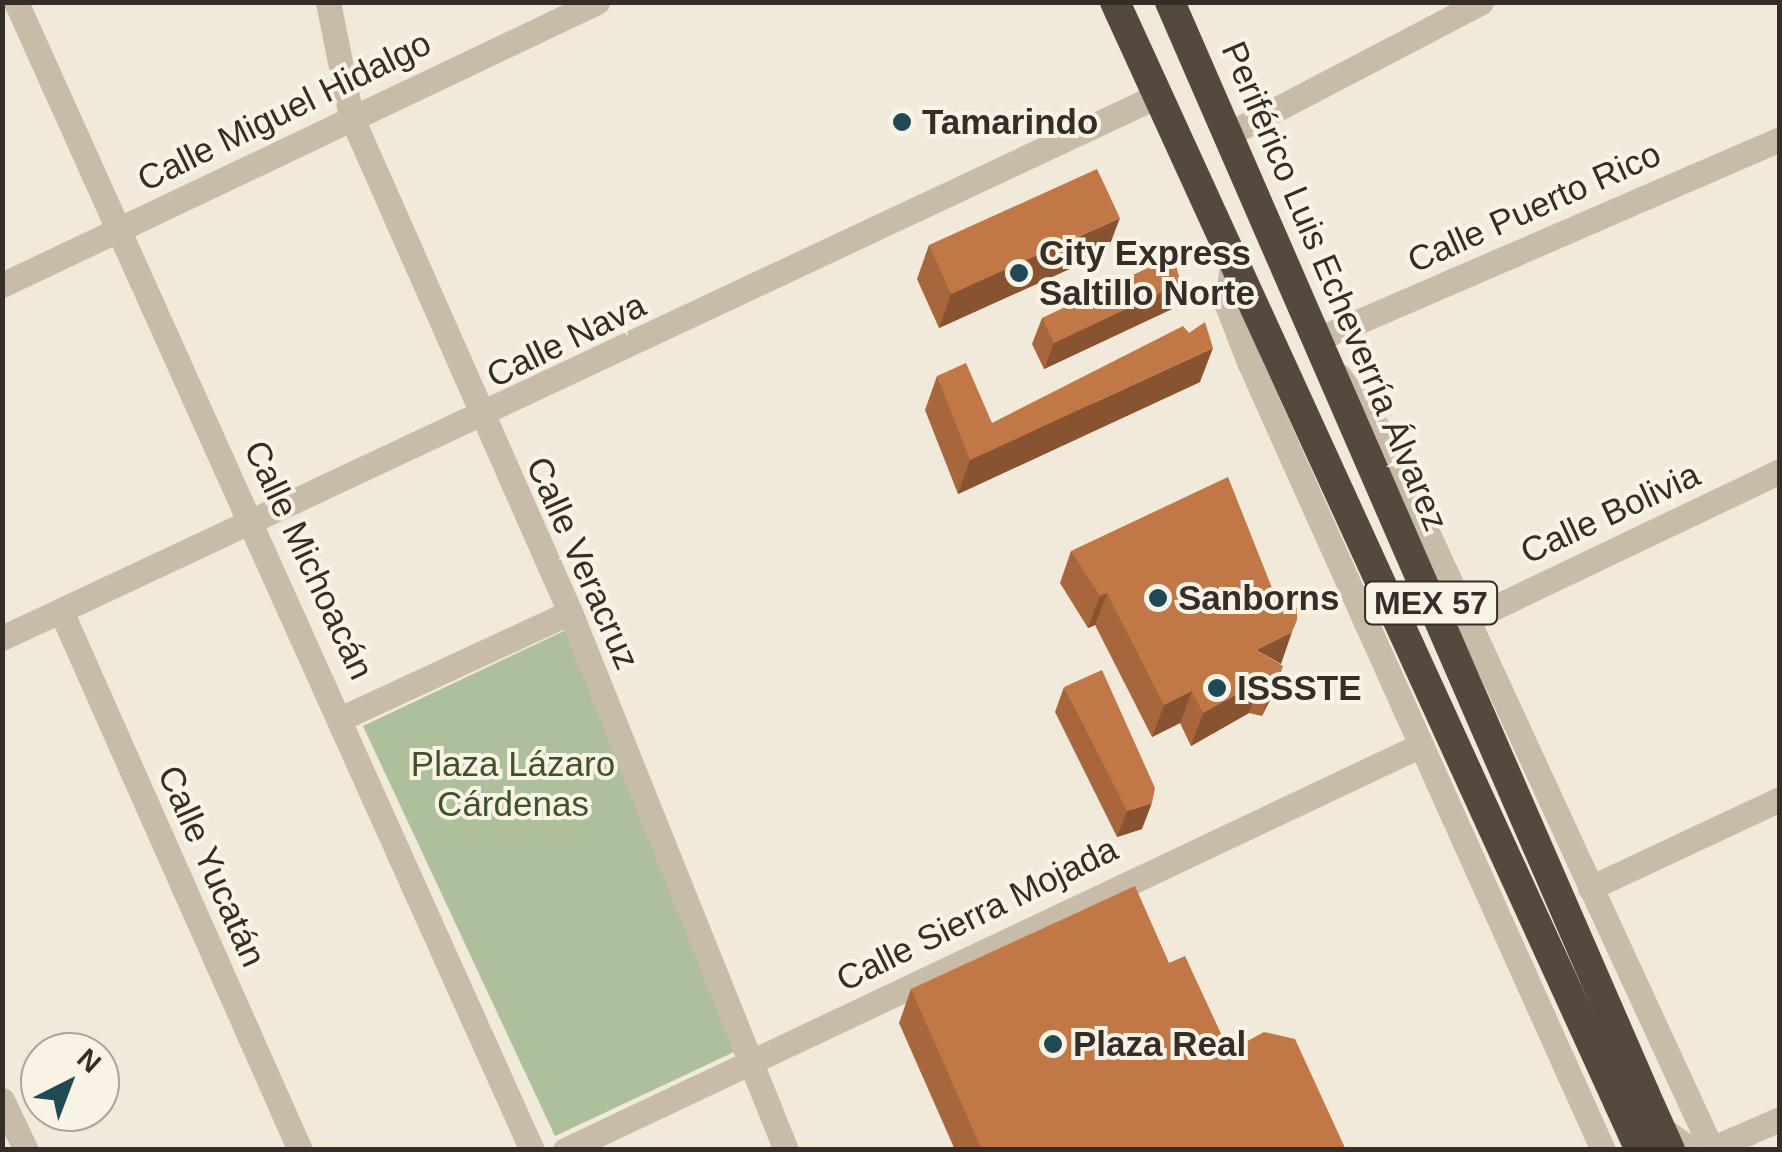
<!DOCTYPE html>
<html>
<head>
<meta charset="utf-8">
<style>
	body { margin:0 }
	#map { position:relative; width:1782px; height:1152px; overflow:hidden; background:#f1e9da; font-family:Helvetica,sans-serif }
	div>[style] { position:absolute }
	.green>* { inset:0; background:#aebf9b }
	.minor>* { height:25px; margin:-12.5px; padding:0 12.5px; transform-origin:12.5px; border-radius:12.5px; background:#c8bba7 }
	.highway>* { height:30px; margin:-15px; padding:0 15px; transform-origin:15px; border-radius:15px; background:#55493e }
	.highway-bridge>* { height:30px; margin:-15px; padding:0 15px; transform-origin:15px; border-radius:15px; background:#55493e }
	.wall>* { inset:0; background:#a7663c }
	.shaded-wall>* { inset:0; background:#885331 }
	.building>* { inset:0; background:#c27746 }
	.dots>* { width:28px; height:28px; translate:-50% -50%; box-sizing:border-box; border:5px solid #f9f3e6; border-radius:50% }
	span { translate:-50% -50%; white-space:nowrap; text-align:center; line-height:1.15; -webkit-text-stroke:8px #f9f3e6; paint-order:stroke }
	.shield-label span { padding:2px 8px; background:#f9f3e6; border:2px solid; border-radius:8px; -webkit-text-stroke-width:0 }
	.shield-label { font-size:32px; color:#352d27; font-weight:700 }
	.street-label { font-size:35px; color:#352d27 }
	.poi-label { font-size:35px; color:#352d27; font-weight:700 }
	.left { translate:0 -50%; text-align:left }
	.park-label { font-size:35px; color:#3e522c }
	.frame { position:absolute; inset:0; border:5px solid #352d27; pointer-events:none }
	.north { position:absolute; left:20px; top:1032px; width:100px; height:100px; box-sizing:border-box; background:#f9f3e6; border:2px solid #aba49a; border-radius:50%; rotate:42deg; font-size:28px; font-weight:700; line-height:40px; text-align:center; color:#352d27 }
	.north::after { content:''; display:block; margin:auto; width:35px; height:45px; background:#1e4955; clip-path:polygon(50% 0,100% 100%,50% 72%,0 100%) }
</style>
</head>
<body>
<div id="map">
	<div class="green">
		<i style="clip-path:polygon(566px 630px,749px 1045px,555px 1136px,363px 726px)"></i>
	</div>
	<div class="minor">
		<i style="left:16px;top:2px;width:1259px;rotate:65.8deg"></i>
		<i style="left:328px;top:2px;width:116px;rotate:78.6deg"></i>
		<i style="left:351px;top:116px;width:542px;rotate:66.18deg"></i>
		<i style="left:570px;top:612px;width:580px;rotate:68.13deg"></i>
		<i style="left:1229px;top:134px;width:284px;rotate:-27.6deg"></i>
		<i style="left:1233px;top:255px;width:50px;rotate:96.8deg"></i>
		<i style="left:1227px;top:305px;width:61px;rotate:68.9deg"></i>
		<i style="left:1249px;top:362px;width:864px;rotate:65.81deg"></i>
		<i style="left:2px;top:285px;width:659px;rotate:-25.44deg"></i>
		<i style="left:1316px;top:340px;width:506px;rotate:-23.42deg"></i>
		<i style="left:1339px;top:376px;width:70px;rotate:53.1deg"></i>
		<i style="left:1381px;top:432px;width:791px;rotate:65.25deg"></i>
		<i style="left:61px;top:611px;width:590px;rotate:66.09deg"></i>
		<i style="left:1470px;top:619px;width:344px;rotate:-25.5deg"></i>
		<i style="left:2px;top:638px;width:1276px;rotate:-25.14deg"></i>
		<i style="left:342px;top:718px;width:251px;rotate:-24.9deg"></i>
		<i style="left:1590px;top:888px;width:210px;rotate:-25.1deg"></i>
		<i style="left:2px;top:1100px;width:55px;rotate:64.4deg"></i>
		<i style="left:1648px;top:1119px;width:54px;rotate:35.2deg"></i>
		<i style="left:1711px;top:1149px;width:75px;rotate:-23.5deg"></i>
		<i style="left:565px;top:1150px;width:947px;rotate:-25.32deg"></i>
	</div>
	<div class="highway">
		<i style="left:1115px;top:2px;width:1212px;rotate:65.42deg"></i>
		<i style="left:1170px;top:2px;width:1191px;rotate:66.49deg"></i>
	</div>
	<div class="highway-bridge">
		<i style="left:1645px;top:1094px;width:61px;rotate:65.9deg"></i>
		<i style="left:1619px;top:1104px;width:51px;rotate:65.5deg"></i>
	</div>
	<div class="wall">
		<i style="clip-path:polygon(929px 245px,1107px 252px,939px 328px,917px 279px)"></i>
		<i style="clip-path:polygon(1181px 283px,1172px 309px,1044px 369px,1032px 344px,1042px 318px)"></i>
		<i style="clip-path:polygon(937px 376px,992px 423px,1200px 382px,958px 494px,925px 410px)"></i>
		<i style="clip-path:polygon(1071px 551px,1280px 664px,1271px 698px,1262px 716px,1249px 713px,1191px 746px,1180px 723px,1152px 737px,1095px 625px,1088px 628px,1060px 583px)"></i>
		<i style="clip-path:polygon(1064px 687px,1142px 829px,1117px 837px,1055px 712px)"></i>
		<i style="clip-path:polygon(1169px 963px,1229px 1051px,1346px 1150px,955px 1150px,899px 1023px,911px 989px)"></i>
	</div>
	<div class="shaded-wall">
		<i style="clip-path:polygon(1120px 218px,1107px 252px,939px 328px,951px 294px)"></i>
		<i style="clip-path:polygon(1181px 283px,1172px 309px,1044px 369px,1054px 343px)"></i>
		<i style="clip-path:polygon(1213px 348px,1200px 382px,958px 494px,970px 460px)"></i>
		<i style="clip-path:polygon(1107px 593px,1095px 625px,1088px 628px,1100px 596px)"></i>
		<i style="clip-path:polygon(1292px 632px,1281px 664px,1256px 650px)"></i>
		<i style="clip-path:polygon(1283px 666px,1271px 698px,1262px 716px,1273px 684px)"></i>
		<i style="clip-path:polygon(1261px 681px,1249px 713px,1191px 746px,1203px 713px)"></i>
		<i style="clip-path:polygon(1192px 691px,1180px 723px,1152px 737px,1164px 705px)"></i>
		<i style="clip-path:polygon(1152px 803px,1142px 829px,1117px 837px,1127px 811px)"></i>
	</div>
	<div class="building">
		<i style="clip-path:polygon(1097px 169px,1120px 218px,951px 294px,929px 245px)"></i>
		<i style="clip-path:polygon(1173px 256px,1181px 283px,1054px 343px,1042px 318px)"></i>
		<i style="clip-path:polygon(1205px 322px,1213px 348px,970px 460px,937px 376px,966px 363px,992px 423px,1183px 326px,1189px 333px)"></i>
		<i style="clip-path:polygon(1228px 477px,1274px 593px,1297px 608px,1297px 620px,1292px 632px,1256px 650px,1283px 666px,1273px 684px,1261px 681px,1203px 713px,1192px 691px,1164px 705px,1107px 593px,1100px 596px,1071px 551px)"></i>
		<i style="clip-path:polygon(1102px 670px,1155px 788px,1152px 803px,1127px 811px,1064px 687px)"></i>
		<i style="clip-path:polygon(1135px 886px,1169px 963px,1185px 956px,1229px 1051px,1264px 1032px,1295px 1039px,1346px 1150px,982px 1150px,911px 989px)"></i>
	</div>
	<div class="dots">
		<i style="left:902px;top:122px;background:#1e4955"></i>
		<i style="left:1019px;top:273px;background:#1e4955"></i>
		<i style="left:1158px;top:598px;background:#1e4955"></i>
		<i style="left:1217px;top:688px;background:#1e4955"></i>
		<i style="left:1053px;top:1044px;background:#1e4955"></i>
	</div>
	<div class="shield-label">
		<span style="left:1431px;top:603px">MEX 57</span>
	</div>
	<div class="street-label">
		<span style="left:284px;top:111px;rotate:-26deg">Calle Miguel Hidalgo</span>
		<span style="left:1534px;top:207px;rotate:-24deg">Calle Puerto Rico</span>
		<span style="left:1335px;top:286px;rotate:67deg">Periférico Luis Echeverría Álvarez</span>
		<span style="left:566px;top:340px;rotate:-26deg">Calle Nava</span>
		<span style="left:1610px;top:513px;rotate:-25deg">Calle Bolivia</span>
		<span style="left:309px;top:560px;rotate:65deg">Calle Michoacán</span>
		<span style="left:583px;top:563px;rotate:66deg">Calle Veracruz</span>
		<span style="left:212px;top:866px;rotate:66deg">Calle Yucatán</span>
		<span style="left:977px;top:914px;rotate:-26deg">Calle Sierra Mojada</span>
	</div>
	<div class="poi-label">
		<span class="left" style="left:922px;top:122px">Tamarindo</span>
		<span class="left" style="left:1039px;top:273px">City Express<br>Saltillo Norte</span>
		<span class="left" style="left:1178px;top:598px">Sanborns</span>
		<span class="left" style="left:1237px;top:688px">ISSSTE</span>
		<span class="left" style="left:1073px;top:1044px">Plaza Real</span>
	</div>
	<div class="park-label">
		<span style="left:513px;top:784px">Plaza Lázaro<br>Cárdenas</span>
	</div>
	<div class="frame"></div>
	<div class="north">N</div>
</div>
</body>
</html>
